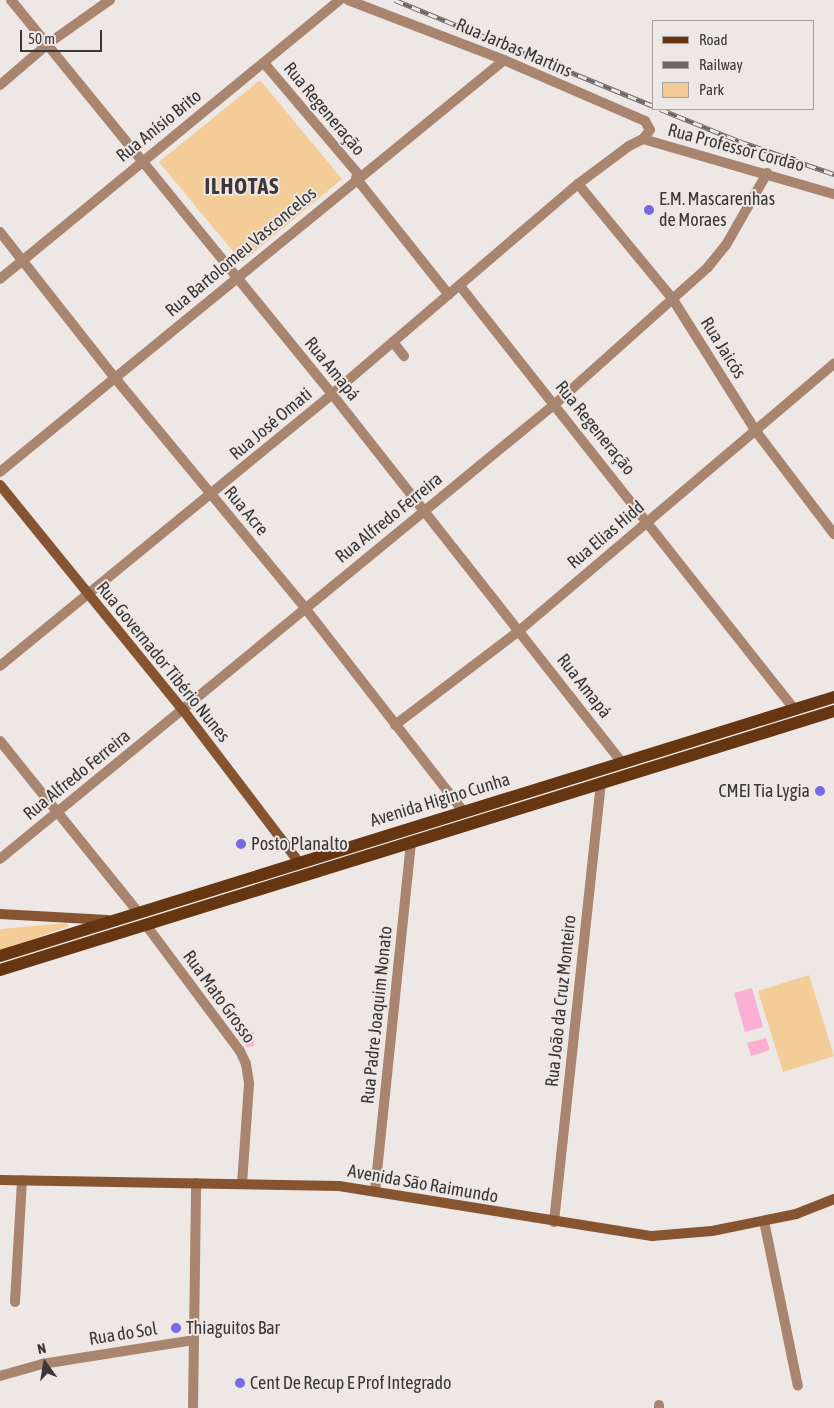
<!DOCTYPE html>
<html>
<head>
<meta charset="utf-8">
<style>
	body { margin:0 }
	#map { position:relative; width:834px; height:1408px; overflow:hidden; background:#ede7e5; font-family:"Asap Condensed",sans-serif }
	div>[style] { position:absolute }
	.green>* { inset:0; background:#f4cc97 }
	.water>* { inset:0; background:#faafd3 }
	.street>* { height:10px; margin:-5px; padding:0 5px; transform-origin:5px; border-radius:5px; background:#a9846e }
	.secondary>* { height:10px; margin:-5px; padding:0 5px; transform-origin:5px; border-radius:5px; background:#875432 }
	.primary>* { height:12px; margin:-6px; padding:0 6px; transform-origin:6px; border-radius:6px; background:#663612 }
	.rail>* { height:5px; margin-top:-2.5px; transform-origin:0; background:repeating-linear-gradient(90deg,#ede7e5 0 9px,#6c6868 0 18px); box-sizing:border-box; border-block:1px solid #6c6868 }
	.dots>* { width:14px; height:14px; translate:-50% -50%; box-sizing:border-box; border:2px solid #ede7e5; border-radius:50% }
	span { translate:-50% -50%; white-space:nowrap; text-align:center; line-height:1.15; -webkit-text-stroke:4px #ede7e5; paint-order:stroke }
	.street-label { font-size:18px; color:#3a3737 }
	.poi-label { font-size:18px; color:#3a3737 }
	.left { translate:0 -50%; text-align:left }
	.right { translate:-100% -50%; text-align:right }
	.district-label { font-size:22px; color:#3e3938; font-weight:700; letter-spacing:1px }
	.legend { position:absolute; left:652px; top:20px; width:162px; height:90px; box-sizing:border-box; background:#ede7e5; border:1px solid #a5a19f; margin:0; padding:6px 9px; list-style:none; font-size:15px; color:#3a3737 }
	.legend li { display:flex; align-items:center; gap:10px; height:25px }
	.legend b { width:25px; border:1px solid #a5a19f }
	.north { position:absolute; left:20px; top:1338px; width:50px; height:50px; -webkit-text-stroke:4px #ede7e5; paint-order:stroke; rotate:347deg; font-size:14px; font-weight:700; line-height:20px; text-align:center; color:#3a3737 }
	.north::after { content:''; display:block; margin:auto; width:18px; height:22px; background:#3a3737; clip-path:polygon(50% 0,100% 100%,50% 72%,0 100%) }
	.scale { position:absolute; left:20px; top:30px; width:82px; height:22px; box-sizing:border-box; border:2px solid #3a3737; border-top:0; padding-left:6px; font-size:15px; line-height:18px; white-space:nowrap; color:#3a3737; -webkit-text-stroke:4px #ede7e5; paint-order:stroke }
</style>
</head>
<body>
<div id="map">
	<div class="green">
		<i style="clip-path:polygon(260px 80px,342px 179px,242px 262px,159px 162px)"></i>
		<i style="clip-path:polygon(66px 923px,69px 926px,0 951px,0 929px)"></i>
		<i style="clip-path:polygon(809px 975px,834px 1056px,783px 1072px,758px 991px)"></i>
	</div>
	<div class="water">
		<i style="clip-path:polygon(752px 988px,763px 1027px,745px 1032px,734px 993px)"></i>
		<i style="clip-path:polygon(254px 1032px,254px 1046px,247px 1047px,239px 1036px)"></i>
		<i style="clip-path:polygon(766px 1038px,770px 1050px,751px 1056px,747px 1043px)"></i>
	</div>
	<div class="street">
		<i style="left:11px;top:0;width:508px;rotate:50.83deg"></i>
		<i style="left:332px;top:394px;width:469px;rotate:51.8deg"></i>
		<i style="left:348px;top:0;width:167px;rotate:21deg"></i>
		<i style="left:504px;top:60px;width:154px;rotate:23.4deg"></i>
		<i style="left:645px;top:121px;width:10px;rotate:61deg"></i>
		<i style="left:650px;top:130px;width:11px;rotate:128deg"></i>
		<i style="left:264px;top:63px;width:147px;rotate:49.7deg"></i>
		<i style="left:0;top:85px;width:65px;rotate:-40.6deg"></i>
		<i style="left:49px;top:43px;width:75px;rotate:-35.2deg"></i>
		<i style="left:356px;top:178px;width:149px;rotate:51.5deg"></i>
		<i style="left:578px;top:184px;width:148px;rotate:50.5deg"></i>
		<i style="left:672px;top:298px;width:156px;rotate:57.8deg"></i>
		<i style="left:755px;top:430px;width:131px;rotate:52.8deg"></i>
		<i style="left:0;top:232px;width:186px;rotate:51.8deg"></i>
		<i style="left:115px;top:378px;width:298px;rotate:50.4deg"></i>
		<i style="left:305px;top:608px;width:259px;rotate:52.1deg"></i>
		<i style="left:0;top:279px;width:440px;rotate:-39.4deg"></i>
		<i style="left:460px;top:286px;width:540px;rotate:51.69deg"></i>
		<i style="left:393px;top:342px;width:18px;rotate:52deg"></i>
		<i style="left:0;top:472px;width:651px;rotate:-39.26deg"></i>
		<i style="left:0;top:666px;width:429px;rotate:-39.3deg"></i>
		<i style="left:332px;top:394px;width:323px;rotate:-40.5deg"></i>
		<i style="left:578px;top:184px;width:64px;rotate:-36.7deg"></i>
		<i style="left:629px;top:146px;width:16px;rotate:-27deg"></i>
		<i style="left:643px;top:139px;width:199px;rotate:16.1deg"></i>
		<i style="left:395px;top:725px;width:157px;rotate:-37.2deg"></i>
		<i style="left:520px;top:630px;width:412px;rotate:-40.3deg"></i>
		<i style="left:0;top:741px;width:221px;rotate:51.1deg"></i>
		<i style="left:0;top:859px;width:718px;rotate:-39.35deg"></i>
		<i style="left:555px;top:404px;width:205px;rotate:-41.8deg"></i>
		<i style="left:708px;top:267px;width:28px;rotate:-51deg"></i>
		<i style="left:726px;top:245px;width:83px;rotate:-60.3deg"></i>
		<i style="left:146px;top:925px;width:157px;rotate:53.3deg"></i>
		<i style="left:240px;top:1051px;width:14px;rotate:65deg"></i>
		<i style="left:246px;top:1064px;width:20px;rotate:81deg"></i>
		<i style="left:249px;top:1084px;width:100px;rotate:94deg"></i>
		<i style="left:375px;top:1191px;width:351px;rotate:-84.1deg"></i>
		<i style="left:764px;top:1221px;width:168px;rotate:78.4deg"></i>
		<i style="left:554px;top:1222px;width:441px;rotate:-83.9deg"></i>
		<i style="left:15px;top:1302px;width:122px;rotate:-86.7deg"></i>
		<i style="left:0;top:1376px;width:44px;rotate:-15.9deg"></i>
		<i style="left:42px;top:1364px;width:153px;rotate:-9deg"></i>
		<i style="left:193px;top:1408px;width:225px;rotate:-89.2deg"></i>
		<i style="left:659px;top:1408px;width:3px;rotate:-90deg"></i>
	</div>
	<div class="secondary">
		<i style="left:0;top:485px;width:290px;rotate:50.9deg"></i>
		<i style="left:183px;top:710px;width:191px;rotate:52.7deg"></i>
		<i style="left:0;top:914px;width:108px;rotate:3.2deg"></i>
		<i style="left:0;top:1180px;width:339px;rotate:1deg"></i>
		<i style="left:339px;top:1186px;width:317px;rotate:9.1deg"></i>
		<i style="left:652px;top:1236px;width:60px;rotate:-4.8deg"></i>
		<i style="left:712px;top:1231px;width:86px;rotate:-11.4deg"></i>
		<i style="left:796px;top:1214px;width:41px;rotate:-21.5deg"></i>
	</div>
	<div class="primary">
		<i style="left:0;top:956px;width:873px;rotate:-17.25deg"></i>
		<i style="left:0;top:970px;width:873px;rotate:-17.25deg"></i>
	</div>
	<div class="rail">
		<i style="left:395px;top:0;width:279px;rotate:22.3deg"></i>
		<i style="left:660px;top:109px;width:85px;rotate:22.1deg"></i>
		<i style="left:739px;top:141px;width:101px;rotate:19.2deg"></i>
	</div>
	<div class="dots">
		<i style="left:649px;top:210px;background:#7768e3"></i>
		<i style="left:820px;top:791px;background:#7768e3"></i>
		<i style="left:241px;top:844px;background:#7768e3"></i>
		<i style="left:176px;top:1328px;background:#7768e3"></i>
		<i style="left:240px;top:1383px;background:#7768e3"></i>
	</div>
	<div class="street-label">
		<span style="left:514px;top:48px;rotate:23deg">Rua Jarbas Martins</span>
		<span style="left:324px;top:109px;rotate:50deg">Rua Regeneração</span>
		<span style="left:159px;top:126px;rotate:-39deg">Rua Anísio Brito</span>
		<span style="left:736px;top:148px;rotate:15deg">Rua Professor Cordão</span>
		<span style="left:241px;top:252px;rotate:-40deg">Rua Bartolomeu Vasconcelos</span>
		<span style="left:723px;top:348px;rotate:58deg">Rua Jaicós</span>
		<span style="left:332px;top:369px;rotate:51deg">Rua Amapá</span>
		<span style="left:271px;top:424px;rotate:-40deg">Rua José Omati</span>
		<span style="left:595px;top:428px;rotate:51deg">Rua Regeneração</span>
		<span style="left:246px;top:511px;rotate:50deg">Rua Acre</span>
		<span style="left:389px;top:518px;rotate:-39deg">Rua Alfredo Ferreira</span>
		<span style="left:606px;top:535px;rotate:-40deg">Rua Elias Hidd</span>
		<span style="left:163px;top:662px;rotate:51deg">Rua Governador Tibério Nunes</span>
		<span style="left:584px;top:686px;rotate:52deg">Rua Amapá</span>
		<span style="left:77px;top:775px;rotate:-39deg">Rua Alfredo Ferreira</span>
		<span style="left:440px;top:800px;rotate:-17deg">Avenida Higino Cunha</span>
		<span style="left:219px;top:997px;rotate:54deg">Rua Mato Grosso</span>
		<span style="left:561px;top:1001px;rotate:-84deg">Rua João da Cruz Monteiro</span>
		<span style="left:377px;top:1015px;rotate:-84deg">Rua Padre Joaquim Nonato</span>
		<span style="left:423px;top:1184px;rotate:10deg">Avenida São Raimundo</span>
		<span style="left:123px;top:1334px;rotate:-9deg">Rua do Sol</span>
	</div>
	<div class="poi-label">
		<span class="left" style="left:659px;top:210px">E.M. Mascarenhas<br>de Moraes</span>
		<span class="right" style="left:810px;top:791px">CMEI Tia Lygia</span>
		<span class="left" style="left:251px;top:844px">Posto Planalto</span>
		<span class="left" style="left:186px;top:1328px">Thiaguitos Bar</span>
		<span class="left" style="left:250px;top:1383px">Cent De Recup E Prof Integrado</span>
	</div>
	<div class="district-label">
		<span style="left:242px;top:187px">ILHOTAS</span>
	</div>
	<ul class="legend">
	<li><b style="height:6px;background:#663612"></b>Road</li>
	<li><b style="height:6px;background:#6c6868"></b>Railway</li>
	<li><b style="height:14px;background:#f4cc97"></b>Park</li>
	</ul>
	<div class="north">N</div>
	<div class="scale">50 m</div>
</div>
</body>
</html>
